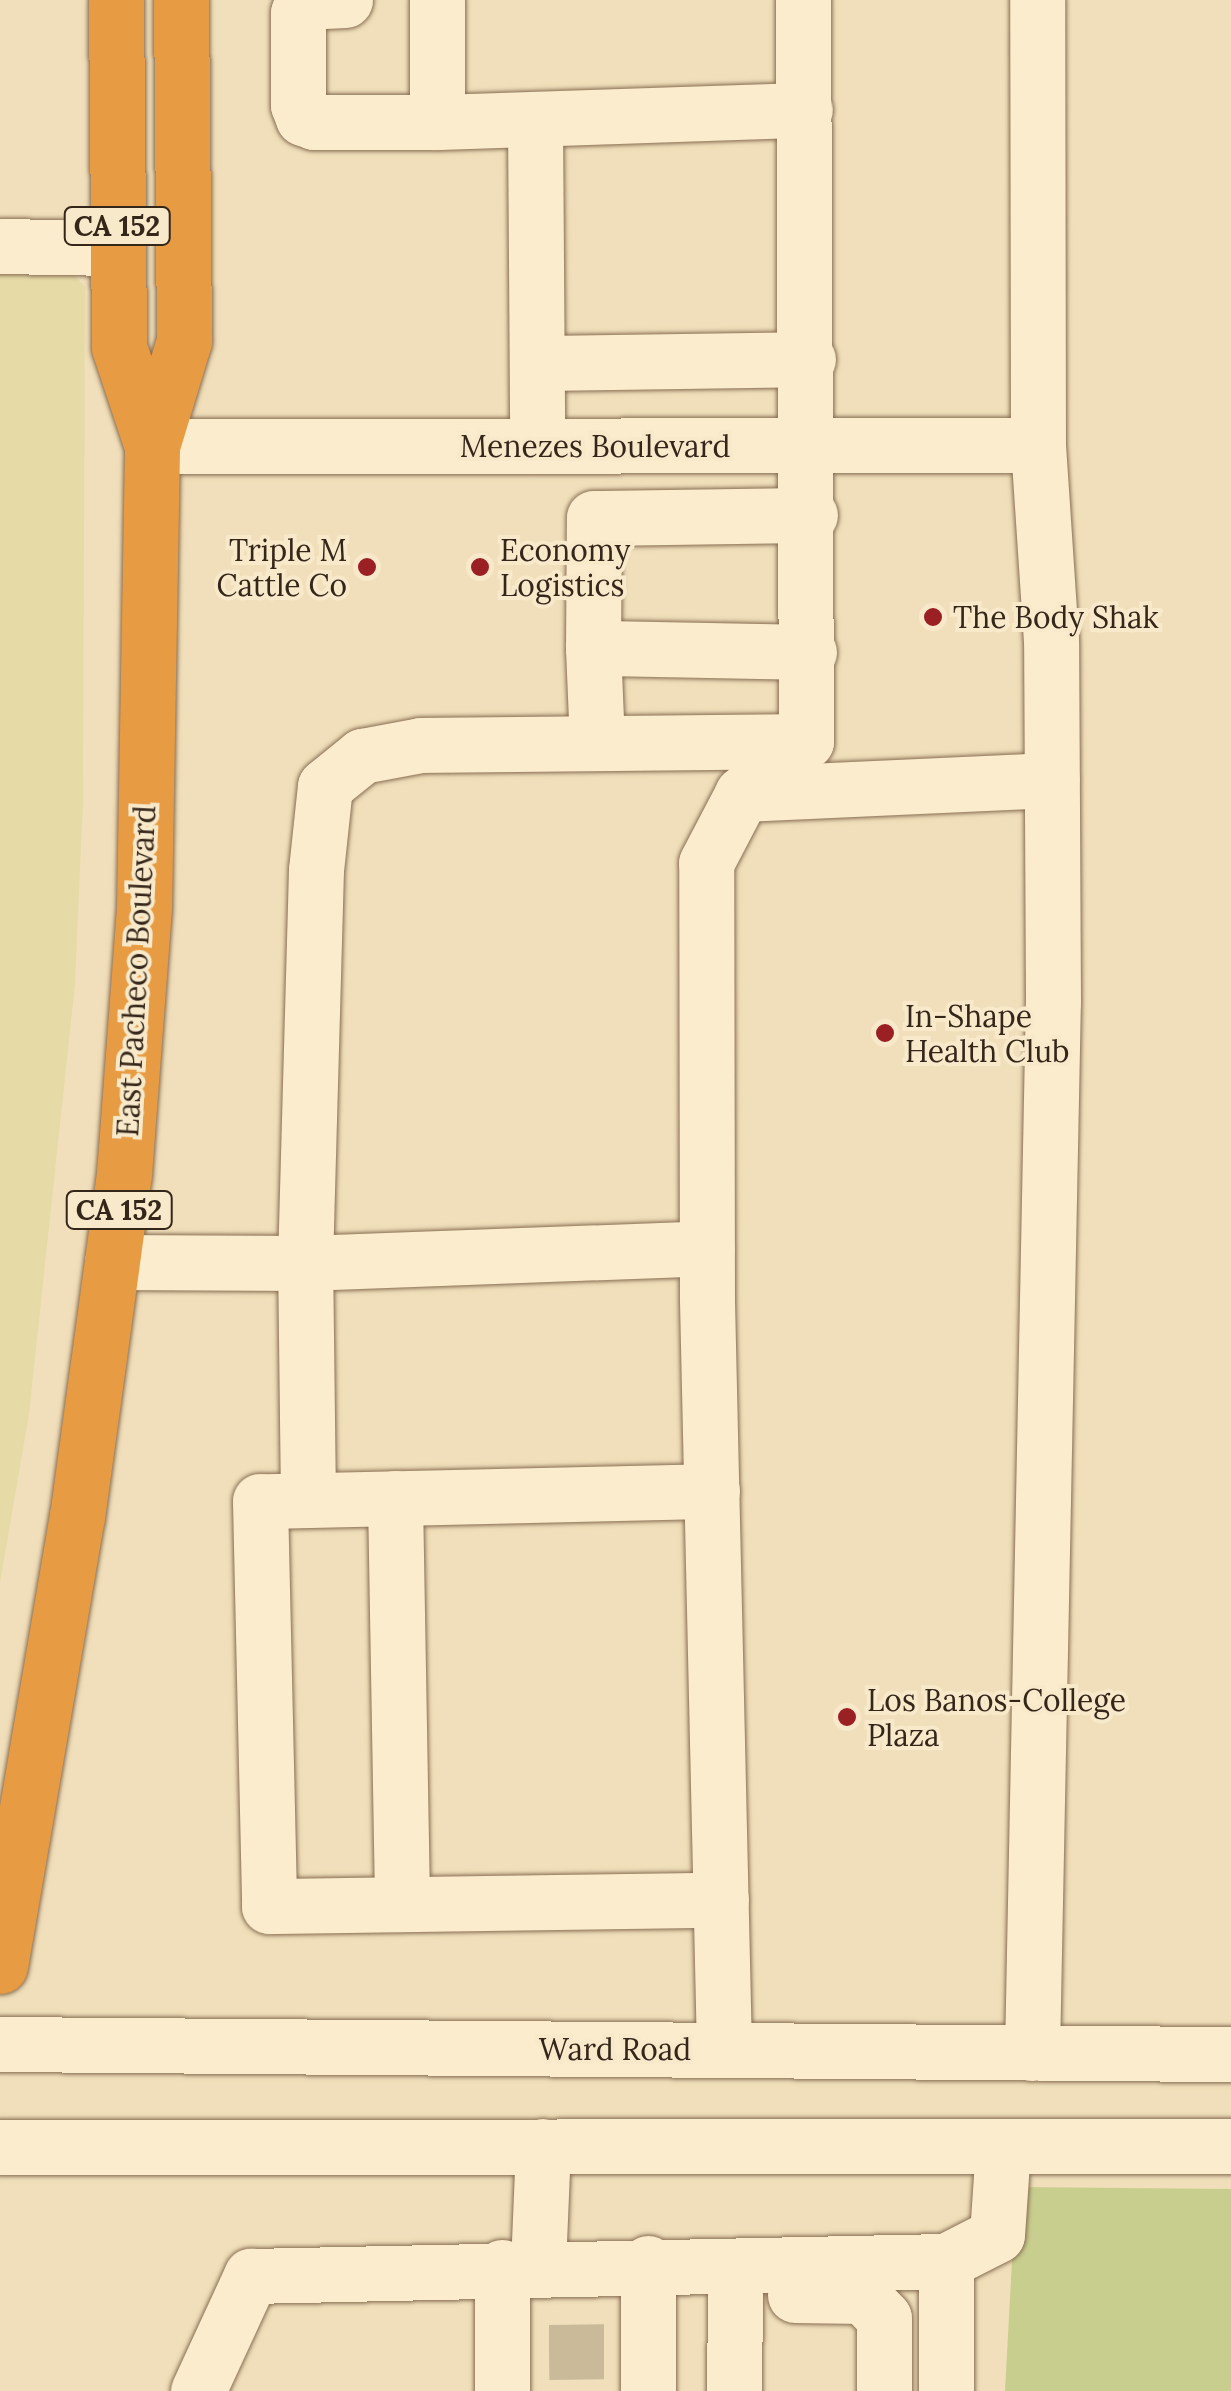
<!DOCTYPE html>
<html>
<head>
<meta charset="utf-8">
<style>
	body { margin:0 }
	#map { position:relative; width:1231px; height:2391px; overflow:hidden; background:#f0dfba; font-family:Lora,serif }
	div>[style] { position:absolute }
	.farmland>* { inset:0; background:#e6dba7 }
	.green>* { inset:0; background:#c8ce8e }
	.minor-tunnel>* { height:55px; margin-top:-27.5px; transform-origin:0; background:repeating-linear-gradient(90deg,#cbba9a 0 55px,transparent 0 83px) }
	.roads { filter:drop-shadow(0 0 2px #886e54) drop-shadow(0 0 2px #886e54) }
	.minor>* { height:55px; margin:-27.5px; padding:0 27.5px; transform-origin:27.5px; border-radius:27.5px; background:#fbeccd }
	.highway>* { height:55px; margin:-27.5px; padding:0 27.5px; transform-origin:27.5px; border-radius:27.5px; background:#e79b43 }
	.dots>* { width:28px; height:28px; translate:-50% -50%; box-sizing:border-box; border:5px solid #f7e9ca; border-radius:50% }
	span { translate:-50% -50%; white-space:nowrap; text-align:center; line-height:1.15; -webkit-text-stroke:8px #f7e9ca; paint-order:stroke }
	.shield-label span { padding:2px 8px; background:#f7e9ca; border:2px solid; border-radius:8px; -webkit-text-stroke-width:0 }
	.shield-label { font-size:28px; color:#35261a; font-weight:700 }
	.street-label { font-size:30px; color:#35261a }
	.poi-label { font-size:30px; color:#35261a }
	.right { translate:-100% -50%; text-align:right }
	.left { translate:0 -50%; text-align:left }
</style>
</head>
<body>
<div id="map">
	<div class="farmland">
		<i style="clip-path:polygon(0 264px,65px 265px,85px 287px,83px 801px,75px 984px,29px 1414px,0 1583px)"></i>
	</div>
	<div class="green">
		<i style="clip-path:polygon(1016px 2187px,1231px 2189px,1231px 2391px,1005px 2391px)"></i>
	</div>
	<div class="minor-tunnel">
		<i style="left:549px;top:2352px;width:73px;rotate:-0.8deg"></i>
	</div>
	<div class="roads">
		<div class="minor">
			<i style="left:345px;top:0;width:43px;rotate:177.3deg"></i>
			<i style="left:302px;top:2px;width:12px;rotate:110deg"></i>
			<i style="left:298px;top:13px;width:92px;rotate:90deg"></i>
			<i style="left:298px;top:105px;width:14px;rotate:69deg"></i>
			<i style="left:303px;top:118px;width:12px;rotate:20deg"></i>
			<i style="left:314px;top:122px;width:123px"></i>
			<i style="left:437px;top:122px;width:122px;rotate:-90deg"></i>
			<i style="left:535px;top:119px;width:327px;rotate:89.6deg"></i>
			<i style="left:437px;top:122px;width:368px;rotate:-1.9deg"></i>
			<i style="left:0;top:246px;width:118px;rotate:1deg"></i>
			<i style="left:537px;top:363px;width:271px;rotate:-0.8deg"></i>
			<i style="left:152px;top:446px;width:886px;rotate:-0.06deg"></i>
			<i style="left:593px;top:648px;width:95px;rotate:87.6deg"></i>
			<i style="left:809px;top:652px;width:216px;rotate:-178.9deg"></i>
			<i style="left:593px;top:648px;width:130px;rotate:-89.6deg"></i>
			<i style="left:594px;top:518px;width:216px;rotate:-0.8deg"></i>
			<i style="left:742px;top:794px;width:310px;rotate:-2.6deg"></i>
			<i style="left:112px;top:1262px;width:193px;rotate:0.3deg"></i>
			<i style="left:305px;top:1263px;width:402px;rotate:-2.1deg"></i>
			<i style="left:712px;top:1491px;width:452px;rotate:178.7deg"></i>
			<i style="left:260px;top:1501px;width:405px;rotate:88.7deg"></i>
			<i style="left:269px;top:1906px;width:452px;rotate:-0.8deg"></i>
			<i style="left:395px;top:1498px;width:406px;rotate:89deg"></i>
			<i style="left:308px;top:1500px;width:237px;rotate:-90.7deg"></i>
			<i style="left:305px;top:1263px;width:393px;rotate:-88.4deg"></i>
			<i style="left:316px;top:870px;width:84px;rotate:-83.9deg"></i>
			<i style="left:325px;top:786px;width:48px;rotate:-39deg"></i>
			<i style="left:362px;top:756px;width:60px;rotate:-10.6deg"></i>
			<i style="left:421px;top:745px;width:385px;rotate:-0.6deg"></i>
			<i style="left:0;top:2044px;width:1231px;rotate:0.47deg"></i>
			<i style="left:724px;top:2050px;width:752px;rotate:-91.3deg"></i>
			<i style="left:707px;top:1298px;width:435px;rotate:-90.1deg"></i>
			<i style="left:706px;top:863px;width:78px;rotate:-62.4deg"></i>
			<i style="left:742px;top:794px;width:83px;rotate:-39.6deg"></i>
			<i style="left:806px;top:741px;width:741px;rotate:-90.23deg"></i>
			<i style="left:1032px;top:2053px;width:1051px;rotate:-88.86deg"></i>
			<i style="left:1053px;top:1002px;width:361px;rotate:-90.3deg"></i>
			<i style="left:1051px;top:641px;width:196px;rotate:-93.8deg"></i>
			<i style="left:1038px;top:445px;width:445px;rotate:-90.1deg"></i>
			<i style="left:0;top:2147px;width:1231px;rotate:-0.05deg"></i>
			<i style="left:648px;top:2263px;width:128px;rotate:90deg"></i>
			<i style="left:538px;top:2266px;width:120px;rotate:-87.6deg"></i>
			<i style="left:502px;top:2267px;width:124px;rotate:90deg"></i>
			<i style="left:795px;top:2295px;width:68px;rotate:0.8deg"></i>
			<i style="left:863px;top:2296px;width:30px;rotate:46deg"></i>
			<i style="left:884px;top:2318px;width:73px;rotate:90deg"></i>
			<i style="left:198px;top:2391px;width:127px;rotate:-65.3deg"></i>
			<i style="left:251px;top:2276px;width:695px;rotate:-1.24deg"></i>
			<i style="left:946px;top:2261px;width:57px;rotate:-27deg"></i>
			<i style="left:997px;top:2235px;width:89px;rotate:-86.1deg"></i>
			<i style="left:734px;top:2391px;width:97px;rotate:-89.4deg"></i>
			<i style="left:946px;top:2391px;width:130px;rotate:-90deg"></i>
		</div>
		<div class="highway">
			<i style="left:116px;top:0;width:347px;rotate:89.5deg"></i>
			<i style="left:119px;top:347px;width:104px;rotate:71.6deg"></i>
			<i style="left:0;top:1966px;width:456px;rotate:-80.3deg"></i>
			<i style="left:77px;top:1517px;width:346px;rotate:-82.2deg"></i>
			<i style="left:124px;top:1174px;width:268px;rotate:-85.7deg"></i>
			<i style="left:144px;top:907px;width:461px;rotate:-89deg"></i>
			<i style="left:152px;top:446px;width:110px;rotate:-73.1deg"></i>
			<i style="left:184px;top:341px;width:341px;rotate:-90.5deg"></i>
		</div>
	</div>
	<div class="dots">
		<i style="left:367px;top:567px;background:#9a2024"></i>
		<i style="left:480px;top:567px;background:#9a2024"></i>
		<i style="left:933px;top:617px;background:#9a2024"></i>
		<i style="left:885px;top:1033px;background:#9a2024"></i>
		<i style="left:847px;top:1717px;background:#9a2024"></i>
	</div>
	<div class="shield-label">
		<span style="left:117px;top:226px">CA 152</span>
		<span style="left:119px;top:1210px">CA 152</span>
	</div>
	<div class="street-label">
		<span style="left:595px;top:446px">Menezes Boulevard</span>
		<span style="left:136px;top:971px;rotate:-87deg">East Pacheco Boulevard</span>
		<span style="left:615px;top:2049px">Ward Road</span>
	</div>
	<div class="poi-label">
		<span class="right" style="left:347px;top:567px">Triple M<br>Cattle Co</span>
		<span class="left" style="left:500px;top:567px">Economy<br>Logistics</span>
		<span class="left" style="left:953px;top:617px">The Body Shak</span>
		<span class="left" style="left:905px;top:1033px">In-Shape<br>Health Club</span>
		<span class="left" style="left:867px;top:1717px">Los Banos-College<br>Plaza</span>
	</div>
</div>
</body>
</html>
